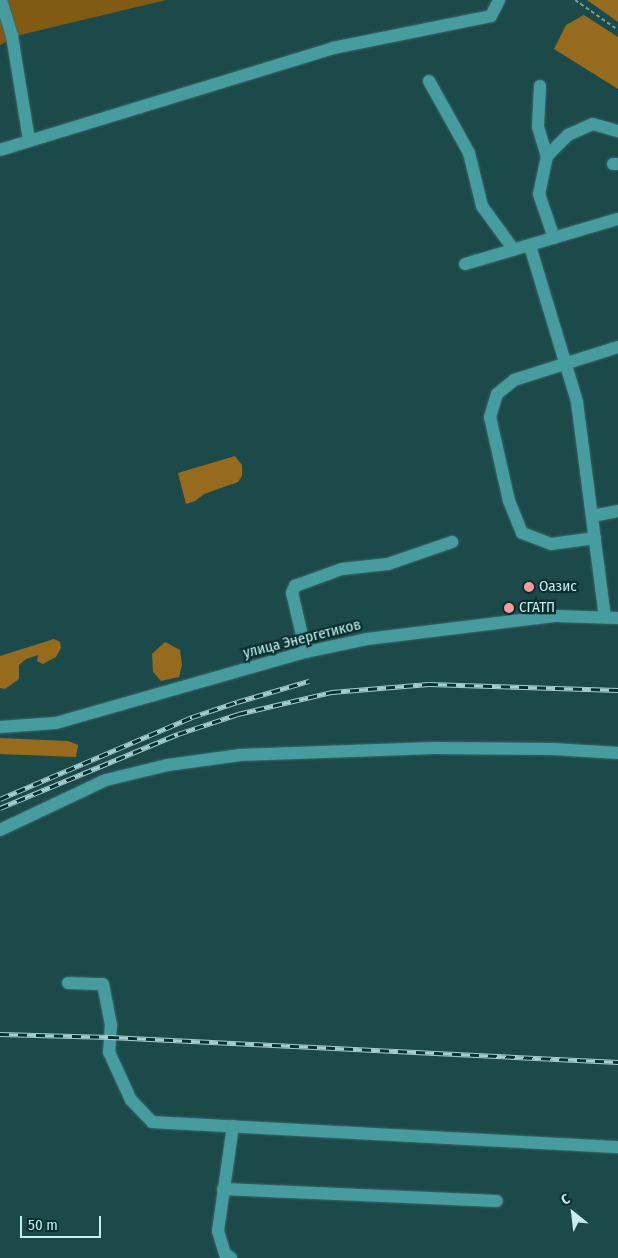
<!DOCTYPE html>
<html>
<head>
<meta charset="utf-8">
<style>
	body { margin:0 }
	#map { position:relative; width:618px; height:1258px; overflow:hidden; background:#1c4a4b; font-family:"Fira Sans Condensed",sans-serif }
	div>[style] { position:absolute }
	.green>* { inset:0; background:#815b14 }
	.forest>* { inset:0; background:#966b1e }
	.path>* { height:2px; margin-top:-1px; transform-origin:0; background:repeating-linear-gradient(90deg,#749fa0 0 4px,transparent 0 6.5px) }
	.roads { filter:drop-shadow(0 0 1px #3b696a) drop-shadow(0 0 1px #3b696a) }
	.minor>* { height:12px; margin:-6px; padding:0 6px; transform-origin:6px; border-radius:6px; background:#469c9e }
	.rail>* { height:5px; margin-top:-2.5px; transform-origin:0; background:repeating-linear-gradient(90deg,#092f30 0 9px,#a3cdce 0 18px); box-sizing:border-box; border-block:1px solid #a3cdce }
	.dots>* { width:14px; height:14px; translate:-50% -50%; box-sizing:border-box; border:2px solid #092f30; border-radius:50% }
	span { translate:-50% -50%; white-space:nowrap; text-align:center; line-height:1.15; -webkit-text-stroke:4.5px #092f30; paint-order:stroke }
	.poi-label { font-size:15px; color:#c6eeef }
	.left { translate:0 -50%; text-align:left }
	.street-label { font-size:15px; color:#c6eeef }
	.north { position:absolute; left:548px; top:1188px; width:50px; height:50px; -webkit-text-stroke:4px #092f30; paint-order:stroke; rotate:331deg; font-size:14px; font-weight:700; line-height:20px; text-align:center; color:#c6eeef }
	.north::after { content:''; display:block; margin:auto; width:18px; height:22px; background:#c6eeef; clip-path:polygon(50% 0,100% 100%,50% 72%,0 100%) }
	.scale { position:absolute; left:20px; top:1216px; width:81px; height:22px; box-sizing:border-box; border:2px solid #c6eeef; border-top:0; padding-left:6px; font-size:15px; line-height:18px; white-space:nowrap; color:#c6eeef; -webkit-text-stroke:4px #092f30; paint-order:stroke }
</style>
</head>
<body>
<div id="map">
	<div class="green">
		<i style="clip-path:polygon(0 0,166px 0,20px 35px,0 45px)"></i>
	</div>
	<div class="forest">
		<i style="clip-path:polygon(587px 0,618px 0,618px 22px)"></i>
		<i style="clip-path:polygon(584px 15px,618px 37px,618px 89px,554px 49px,566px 25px)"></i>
		<i style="clip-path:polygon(235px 456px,242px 465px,242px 476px,238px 482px,204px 494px,195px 501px,186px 504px,178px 473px)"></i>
		<i style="clip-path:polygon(54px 639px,60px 642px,61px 648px,56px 657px,43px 664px,37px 661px,38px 655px,26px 659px,19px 665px,19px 679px,5px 689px,0 688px,0 656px)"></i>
		<i style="clip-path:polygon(165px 642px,180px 650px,182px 665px,179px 677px,161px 681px,153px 672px,152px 654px)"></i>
		<i style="clip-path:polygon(0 738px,68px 741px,78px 745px,76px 757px,0 754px)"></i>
	</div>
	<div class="path">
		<i style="left:575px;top:0;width:52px;rotate:34.9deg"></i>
	</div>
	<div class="roads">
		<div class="minor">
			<i style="left:1px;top:0;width:38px;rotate:73deg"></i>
			<i style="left:12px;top:36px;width:105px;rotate:80.7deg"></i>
			<i style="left:429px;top:81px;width:82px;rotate:60.9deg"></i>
			<i style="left:469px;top:153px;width:55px;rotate:76.2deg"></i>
			<i style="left:482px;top:206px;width:54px;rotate:54deg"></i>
			<i style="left:540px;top:86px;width:41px;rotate:92.8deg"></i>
			<i style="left:538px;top:127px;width:30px;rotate:73deg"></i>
			<i style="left:0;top:150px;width:348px;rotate:-17deg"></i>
			<i style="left:333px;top:48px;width:161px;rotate:-11.4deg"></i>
			<i style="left:491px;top:16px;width:18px;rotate:-63deg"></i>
			<i style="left:613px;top:164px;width:5px"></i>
			<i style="left:554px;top:238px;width:46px;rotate:-108.8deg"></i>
			<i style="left:539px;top:194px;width:39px;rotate:-78deg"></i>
			<i style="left:547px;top:156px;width:30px;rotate:-45deg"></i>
			<i style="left:568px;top:135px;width:27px;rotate:-24deg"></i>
			<i style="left:593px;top:124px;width:26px;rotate:16deg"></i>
			<i style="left:530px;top:246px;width:163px;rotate:73.2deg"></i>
			<i style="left:577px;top:402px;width:217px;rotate:82.6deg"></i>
			<i style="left:465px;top:264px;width:159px;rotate:-16.4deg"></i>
			<i style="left:592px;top:516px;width:26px;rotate:-11deg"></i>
			<i style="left:595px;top:538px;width:44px;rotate:172.2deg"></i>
			<i style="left:551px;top:544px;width:31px;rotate:-159deg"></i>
			<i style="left:522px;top:533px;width:35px;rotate:-112deg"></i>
			<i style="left:509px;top:501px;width:86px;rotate:-102.7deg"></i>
			<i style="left:490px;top:417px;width:24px;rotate:-73deg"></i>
			<i style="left:497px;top:394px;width:22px;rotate:-39deg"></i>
			<i style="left:514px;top:380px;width:109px;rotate:-17.6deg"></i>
			<i style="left:306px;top:652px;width:61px;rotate:-103.3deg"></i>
			<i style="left:292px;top:593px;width:8px;rotate:-67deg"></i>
			<i style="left:295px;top:586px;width:50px;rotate:-19.9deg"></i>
			<i style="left:342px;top:569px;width:46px;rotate:-6.2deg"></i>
			<i style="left:388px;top:564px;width:68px;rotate:-19deg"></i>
			<i style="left:0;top:727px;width:56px;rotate:-4.1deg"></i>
			<i style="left:56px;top:723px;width:260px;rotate:-15.9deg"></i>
			<i style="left:306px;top:652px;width:62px;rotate:-12deg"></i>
			<i style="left:367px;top:639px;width:189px;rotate:-7deg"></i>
			<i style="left:555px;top:616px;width:63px;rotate:1.8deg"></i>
			<i style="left:0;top:830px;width:117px;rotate:-25.3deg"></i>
			<i style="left:106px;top:780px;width:64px;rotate:-13.6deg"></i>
			<i style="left:168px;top:765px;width:73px;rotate:-7.9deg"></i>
			<i style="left:240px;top:755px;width:194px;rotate:-2.1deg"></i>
			<i style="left:434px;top:748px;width:119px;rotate:0.5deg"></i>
			<i style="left:553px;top:749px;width:65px;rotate:3.5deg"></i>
			<i style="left:68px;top:983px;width:35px;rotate:2deg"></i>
			<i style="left:103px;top:984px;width:42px;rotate:79deg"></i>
			<i style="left:111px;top:1025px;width:27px;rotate:94deg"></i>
			<i style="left:109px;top:1052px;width:53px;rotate:65.4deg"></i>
			<i style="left:131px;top:1100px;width:30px;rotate:46deg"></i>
			<i style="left:152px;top:1122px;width:467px;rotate:3.1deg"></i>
			<i style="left:223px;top:1189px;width:274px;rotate:2.5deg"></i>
			<i style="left:231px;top:1258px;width:7px;rotate:-146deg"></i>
			<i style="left:225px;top:1254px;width:24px;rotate:-107deg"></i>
			<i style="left:218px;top:1231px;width:106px;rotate:-81.9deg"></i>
		</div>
	</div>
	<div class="rail">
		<i style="left:0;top:799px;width:209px;rotate:-23.1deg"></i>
		<i style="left:192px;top:717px;width:47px;rotate:-18.4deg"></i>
		<i style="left:237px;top:702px;width:75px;rotate:-16.3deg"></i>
		<i style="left:0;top:808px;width:193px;rotate:-22.6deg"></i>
		<i style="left:178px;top:734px;width:63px;rotate:-18.4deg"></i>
		<i style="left:238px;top:714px;width:97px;rotate:-13.2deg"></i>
		<i style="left:332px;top:692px;width:97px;rotate:-4.7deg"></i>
		<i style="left:429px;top:684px;width:189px;rotate:1.8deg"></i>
		<i style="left:0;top:1034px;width:110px;rotate:1.6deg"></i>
		<i style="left:110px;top:1037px;width:509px;rotate:2.82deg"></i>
	</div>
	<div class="dots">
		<i style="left:529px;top:587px;background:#f59b9e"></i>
		<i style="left:509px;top:608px;background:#f59b9e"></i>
	</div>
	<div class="poi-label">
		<span class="left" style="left:539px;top:587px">Оазис</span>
		<span class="left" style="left:519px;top:608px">СГАТП</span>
	</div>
	<div class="street-label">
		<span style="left:302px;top:639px;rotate:-14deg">улица Энергетиков</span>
	</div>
	<div class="north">С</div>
	<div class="scale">50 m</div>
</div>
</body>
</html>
